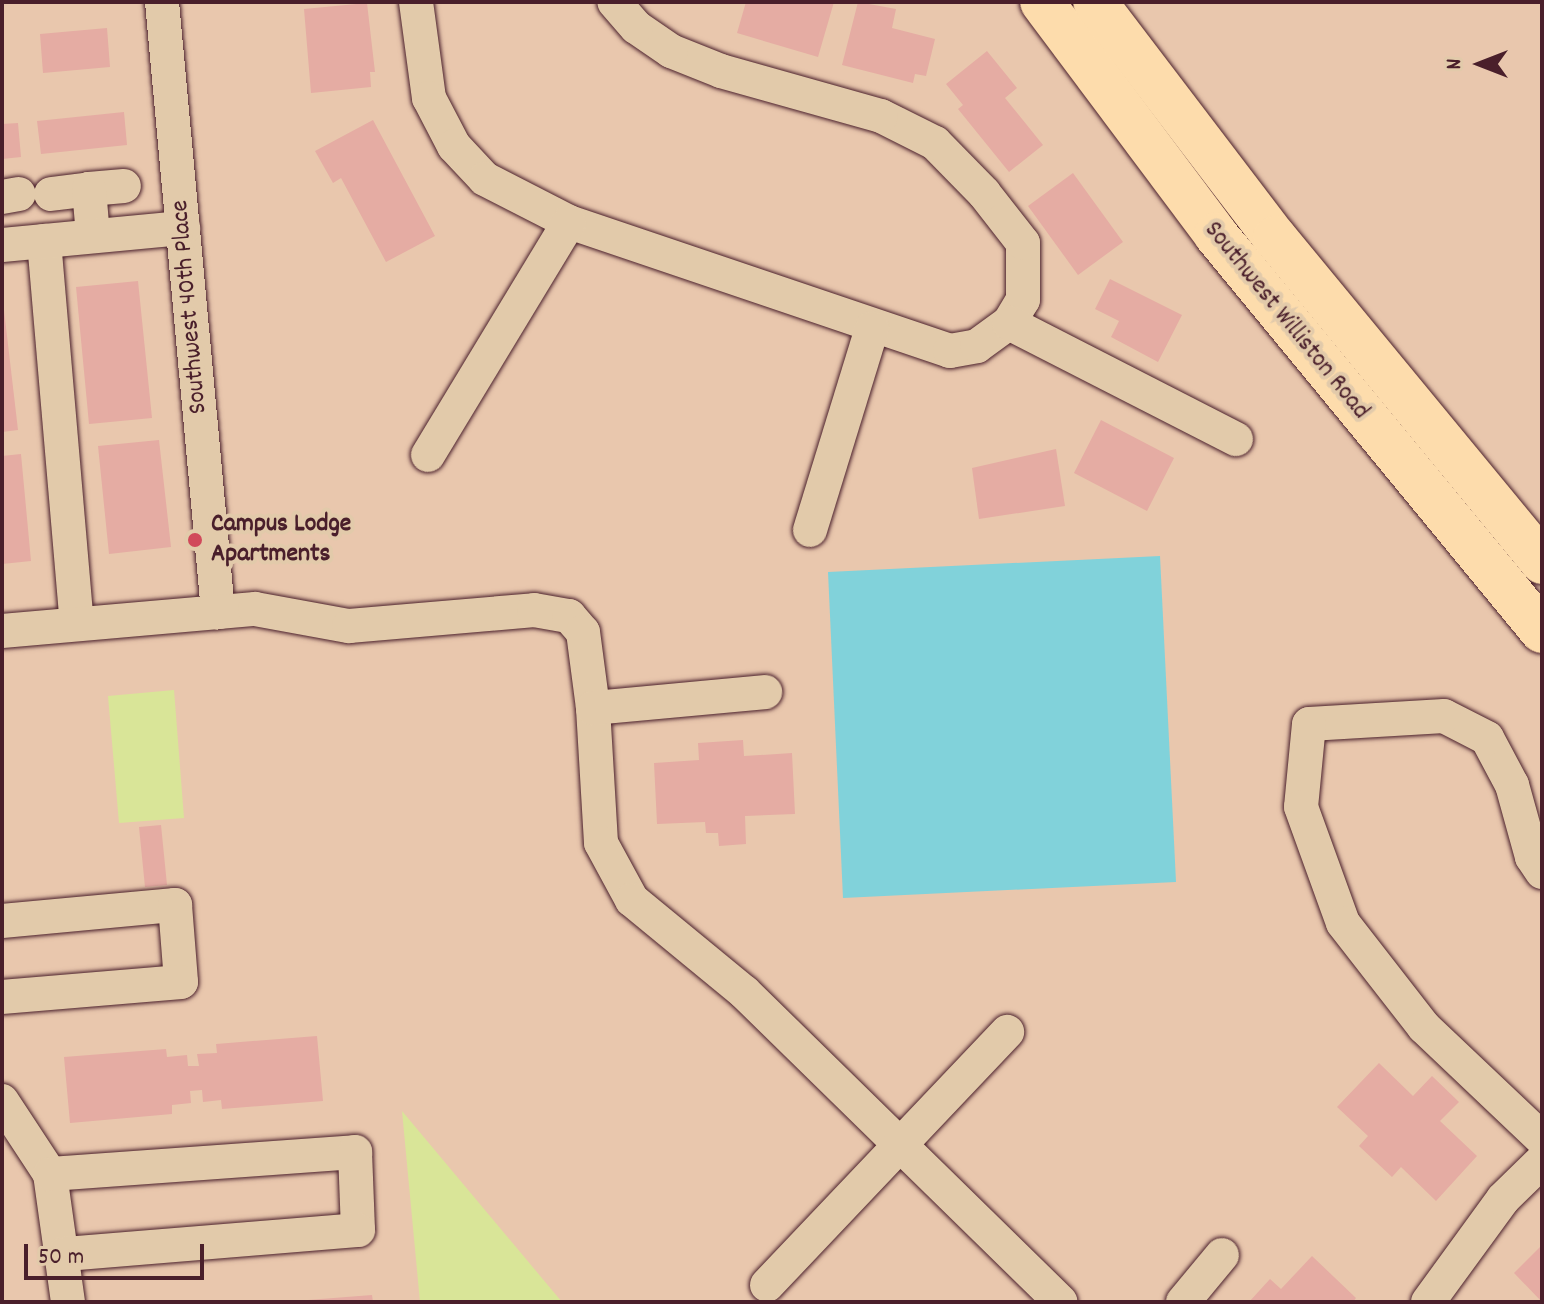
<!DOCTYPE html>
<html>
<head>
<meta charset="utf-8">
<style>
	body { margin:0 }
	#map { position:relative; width:1544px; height:1304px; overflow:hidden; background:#e9c7ad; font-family:Dekko,sans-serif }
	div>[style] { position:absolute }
	.green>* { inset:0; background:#d9e598 }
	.water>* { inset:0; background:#81d2da }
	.building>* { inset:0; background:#e5aca3 }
	.roads { filter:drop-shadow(0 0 2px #4a1f2b) drop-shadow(0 0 2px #4a1f2b) }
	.minor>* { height:34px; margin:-17px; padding:0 17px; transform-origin:17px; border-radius:17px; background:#e2caaa }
	.highway>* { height:44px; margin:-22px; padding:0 22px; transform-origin:22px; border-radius:22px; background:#fddcac }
	.dots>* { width:22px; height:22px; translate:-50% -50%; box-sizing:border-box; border:4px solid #e2caaa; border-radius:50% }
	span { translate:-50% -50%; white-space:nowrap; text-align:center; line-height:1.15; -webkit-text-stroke:8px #e2caaa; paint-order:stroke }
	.street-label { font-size:26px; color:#4a1f2b }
	.poi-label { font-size:26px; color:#4a1f2b; font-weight:700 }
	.left { translate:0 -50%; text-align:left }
	.frame { position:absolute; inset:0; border:4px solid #4a1f2b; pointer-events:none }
	.north { position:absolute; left:1440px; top:24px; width:80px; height:80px; -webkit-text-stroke:6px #e2caaa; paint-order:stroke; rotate:270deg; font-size:22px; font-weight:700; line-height:32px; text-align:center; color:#4a1f2b }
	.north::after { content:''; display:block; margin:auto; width:28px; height:36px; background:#4a1f2b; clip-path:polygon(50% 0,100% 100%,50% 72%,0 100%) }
	.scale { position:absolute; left:24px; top:1244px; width:180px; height:36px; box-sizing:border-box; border:4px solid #4a1f2b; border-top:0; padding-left:10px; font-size:24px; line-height:28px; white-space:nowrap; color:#4a1f2b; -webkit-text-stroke:6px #e2caaa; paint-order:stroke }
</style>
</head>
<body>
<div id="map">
	<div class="green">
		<i style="clip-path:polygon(174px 690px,184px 818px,119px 823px,108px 696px)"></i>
		<i style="clip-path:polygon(402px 1111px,562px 1302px,420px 1302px)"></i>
	</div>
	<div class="water">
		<i style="clip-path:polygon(1160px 556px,1176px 882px,843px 898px,828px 572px)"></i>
	</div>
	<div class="building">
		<i style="clip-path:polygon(746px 2px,834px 2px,818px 57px,737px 33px)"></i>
		<i style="clip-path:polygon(858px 2px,896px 9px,892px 28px,935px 39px,926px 76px,915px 74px,913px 83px,842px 65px)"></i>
		<i style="clip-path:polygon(367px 3px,375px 72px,370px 72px,371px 87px,311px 93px,304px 9px)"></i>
		<i style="clip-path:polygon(107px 28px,110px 67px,43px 73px,40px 34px)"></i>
		<i style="clip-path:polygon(987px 51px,1017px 88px,1005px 98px,1043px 145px,1009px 172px,958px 109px,963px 105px,946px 84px)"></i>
		<i style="clip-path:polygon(124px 112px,127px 145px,41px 154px,37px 121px)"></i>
		<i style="clip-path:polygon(373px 120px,435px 236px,386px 262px,341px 178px,333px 183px,315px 151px)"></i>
		<i style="clip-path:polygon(18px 123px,21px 157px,2px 159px,2px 124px)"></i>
		<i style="clip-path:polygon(1073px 173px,1123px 242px,1078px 275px,1028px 206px)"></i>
		<i style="clip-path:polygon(1110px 279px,1182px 315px,1158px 362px,1111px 337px,1119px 321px,1095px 309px)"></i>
		<i style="clip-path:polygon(138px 281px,152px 418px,89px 424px,76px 287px)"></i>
		<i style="clip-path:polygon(2px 293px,18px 430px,2px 432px)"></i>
		<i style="clip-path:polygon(1101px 420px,1174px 458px,1147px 511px,1074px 473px)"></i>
		<i style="clip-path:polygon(159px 440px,171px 547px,109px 554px,98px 446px)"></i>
		<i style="clip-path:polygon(1056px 449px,1065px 506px,979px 519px,972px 468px)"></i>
		<i style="clip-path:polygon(21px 454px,31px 561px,2px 564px,2px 456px)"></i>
		<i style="clip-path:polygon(743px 740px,744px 756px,792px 753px,795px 814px,745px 816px,746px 844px,719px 846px,718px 833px,706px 833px,705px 822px,657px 824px,654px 763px,699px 760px,698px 743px)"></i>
		<i style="clip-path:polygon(161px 825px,167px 885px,145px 887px,139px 827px)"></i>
		<i style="clip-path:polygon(317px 1036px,323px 1101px,222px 1109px,221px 1100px,203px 1102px,202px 1090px,190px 1091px,191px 1103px,172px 1105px,172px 1114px,70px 1123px,64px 1057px,166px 1049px,167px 1057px,187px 1055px,188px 1066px,199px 1066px,197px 1054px,217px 1053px,216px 1044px)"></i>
		<i style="clip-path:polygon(1379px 1063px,1413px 1096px,1432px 1076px,1459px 1102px,1440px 1121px,1477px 1156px,1436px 1201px,1401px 1167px,1392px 1177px,1359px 1146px,1368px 1136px,1337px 1107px)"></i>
		<i style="clip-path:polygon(1542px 1245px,1542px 1302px,1514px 1273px)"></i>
		<i style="clip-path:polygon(1312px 1256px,1356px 1298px,1353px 1302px,1249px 1302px,1270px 1279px,1281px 1289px)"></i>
		<i style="clip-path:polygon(372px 1295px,373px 1302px,308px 1302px,308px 1300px)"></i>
	</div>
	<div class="roads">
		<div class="minor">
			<i style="left:162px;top:2px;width:613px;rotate:84.75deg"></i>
			<i style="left:416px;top:2px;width:97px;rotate:82.3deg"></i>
			<i style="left:429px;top:98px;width:54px;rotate:62.5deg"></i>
			<i style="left:454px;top:146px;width:45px;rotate:46.8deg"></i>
			<i style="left:485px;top:179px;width:94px;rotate:27.1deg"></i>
			<i style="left:569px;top:222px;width:402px;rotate:18.7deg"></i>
			<i style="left:950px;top:351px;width:27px;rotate:-10deg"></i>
			<i style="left:977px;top:346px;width:39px;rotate:-36deg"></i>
			<i style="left:1009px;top:323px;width:27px;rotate:-59deg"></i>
			<i style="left:1023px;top:300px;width:57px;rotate:-90deg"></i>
			<i style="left:1023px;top:243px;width:63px;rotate:-128deg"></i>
			<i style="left:984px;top:193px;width:70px;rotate:-134.4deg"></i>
			<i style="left:935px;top:143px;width:60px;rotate:-153.4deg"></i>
			<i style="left:881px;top:116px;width:166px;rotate:-164.3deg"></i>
			<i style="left:721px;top:71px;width:54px;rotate:-158.2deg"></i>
			<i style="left:671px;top:51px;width:42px;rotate:-145.6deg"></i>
			<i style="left:636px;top:27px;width:33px;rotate:-131deg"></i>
			<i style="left:89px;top:189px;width:35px;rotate:-5deg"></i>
			<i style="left:51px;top:194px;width:38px;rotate:-7deg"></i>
			<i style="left:89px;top:189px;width:47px;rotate:85.1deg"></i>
			<i style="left:2px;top:197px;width:17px;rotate:-10deg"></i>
			<i style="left:44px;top:241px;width:384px;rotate:85.1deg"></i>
			<i style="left:2px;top:245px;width:182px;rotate:-5.4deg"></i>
			<i style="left:1009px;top:323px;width:255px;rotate:27.1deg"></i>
			<i style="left:428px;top:455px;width:272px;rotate:-58.8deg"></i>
			<i style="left:810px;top:530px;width:211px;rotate:-72.9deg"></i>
			<i style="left:2px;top:631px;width:254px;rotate:-5deg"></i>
			<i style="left:255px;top:609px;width:96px;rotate:10.3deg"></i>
			<i style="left:349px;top:626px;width:186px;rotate:-4.9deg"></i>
			<i style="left:534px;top:610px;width:36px;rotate:10deg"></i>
			<i style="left:569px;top:616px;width:21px;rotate:49deg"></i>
			<i style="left:583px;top:632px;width:77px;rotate:82.5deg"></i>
			<i style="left:593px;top:708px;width:135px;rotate:86.6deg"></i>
			<i style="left:601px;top:843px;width:65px;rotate:61.5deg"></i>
			<i style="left:632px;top:900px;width:145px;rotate:39.4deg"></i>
			<i style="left:744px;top:992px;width:443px;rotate:44.4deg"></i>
			<i style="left:593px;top:708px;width:173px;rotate:-5.3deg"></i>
			<i style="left:1542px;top:872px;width:18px;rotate:-124deg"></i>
			<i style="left:1532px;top:857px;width:75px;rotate:-105.5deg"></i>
			<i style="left:1512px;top:785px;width:53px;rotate:-118deg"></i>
			<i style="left:1487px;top:738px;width:48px;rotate:-152.9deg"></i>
			<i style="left:1444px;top:716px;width:135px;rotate:176.6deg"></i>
			<i style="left:1309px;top:724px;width:83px;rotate:95.5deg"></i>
			<i style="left:1301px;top:807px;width:123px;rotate:70.1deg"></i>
			<i style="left:1343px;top:923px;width:132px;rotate:52.1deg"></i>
			<i style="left:1424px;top:1027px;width:163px;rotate:43.5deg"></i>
			<i style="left:2px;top:921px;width:174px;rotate:-5.3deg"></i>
			<i style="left:175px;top:905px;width:77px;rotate:85.5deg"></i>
			<i style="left:181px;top:982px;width:180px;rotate:175.2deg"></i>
			<i style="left:2px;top:1101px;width:87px;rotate:56.7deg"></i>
			<i style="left:50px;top:1174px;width:129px;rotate:82deg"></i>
			<i style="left:50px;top:1174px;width:306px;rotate:-4.1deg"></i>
			<i style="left:355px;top:1152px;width:78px;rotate:87.8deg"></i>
			<i style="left:358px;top:1230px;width:295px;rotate:175.3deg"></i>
			<i style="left:767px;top:1285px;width:349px;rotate:-46.5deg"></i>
			<i style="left:1183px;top:1302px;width:61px;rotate:-50.3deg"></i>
			<i style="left:1428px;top:1302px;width:127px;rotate:-53.9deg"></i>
			<i style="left:1503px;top:1199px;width:54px;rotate:-44.3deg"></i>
		</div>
		<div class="highway">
			<i style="left:1042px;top:2px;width:291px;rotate:53.2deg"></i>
			<i style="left:1216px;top:235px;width:513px;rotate:50.54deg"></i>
			<i style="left:1095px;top:2px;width:297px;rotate:52.7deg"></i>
			<i style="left:1275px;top:238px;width:420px;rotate:50.5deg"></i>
		</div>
	</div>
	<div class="dots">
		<i style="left:195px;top:540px;background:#d1495b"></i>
	</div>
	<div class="street-label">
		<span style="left:190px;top:307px;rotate:-95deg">Southwest 40th Place</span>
		<span style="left:1286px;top:321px;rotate:51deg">Southwest Williston Road</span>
	</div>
	<div class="poi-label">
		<span class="left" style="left:211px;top:540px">Campus Lodge<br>Apartments</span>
	</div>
	<div class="frame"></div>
	<div class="north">N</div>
	<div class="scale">50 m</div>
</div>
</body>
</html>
